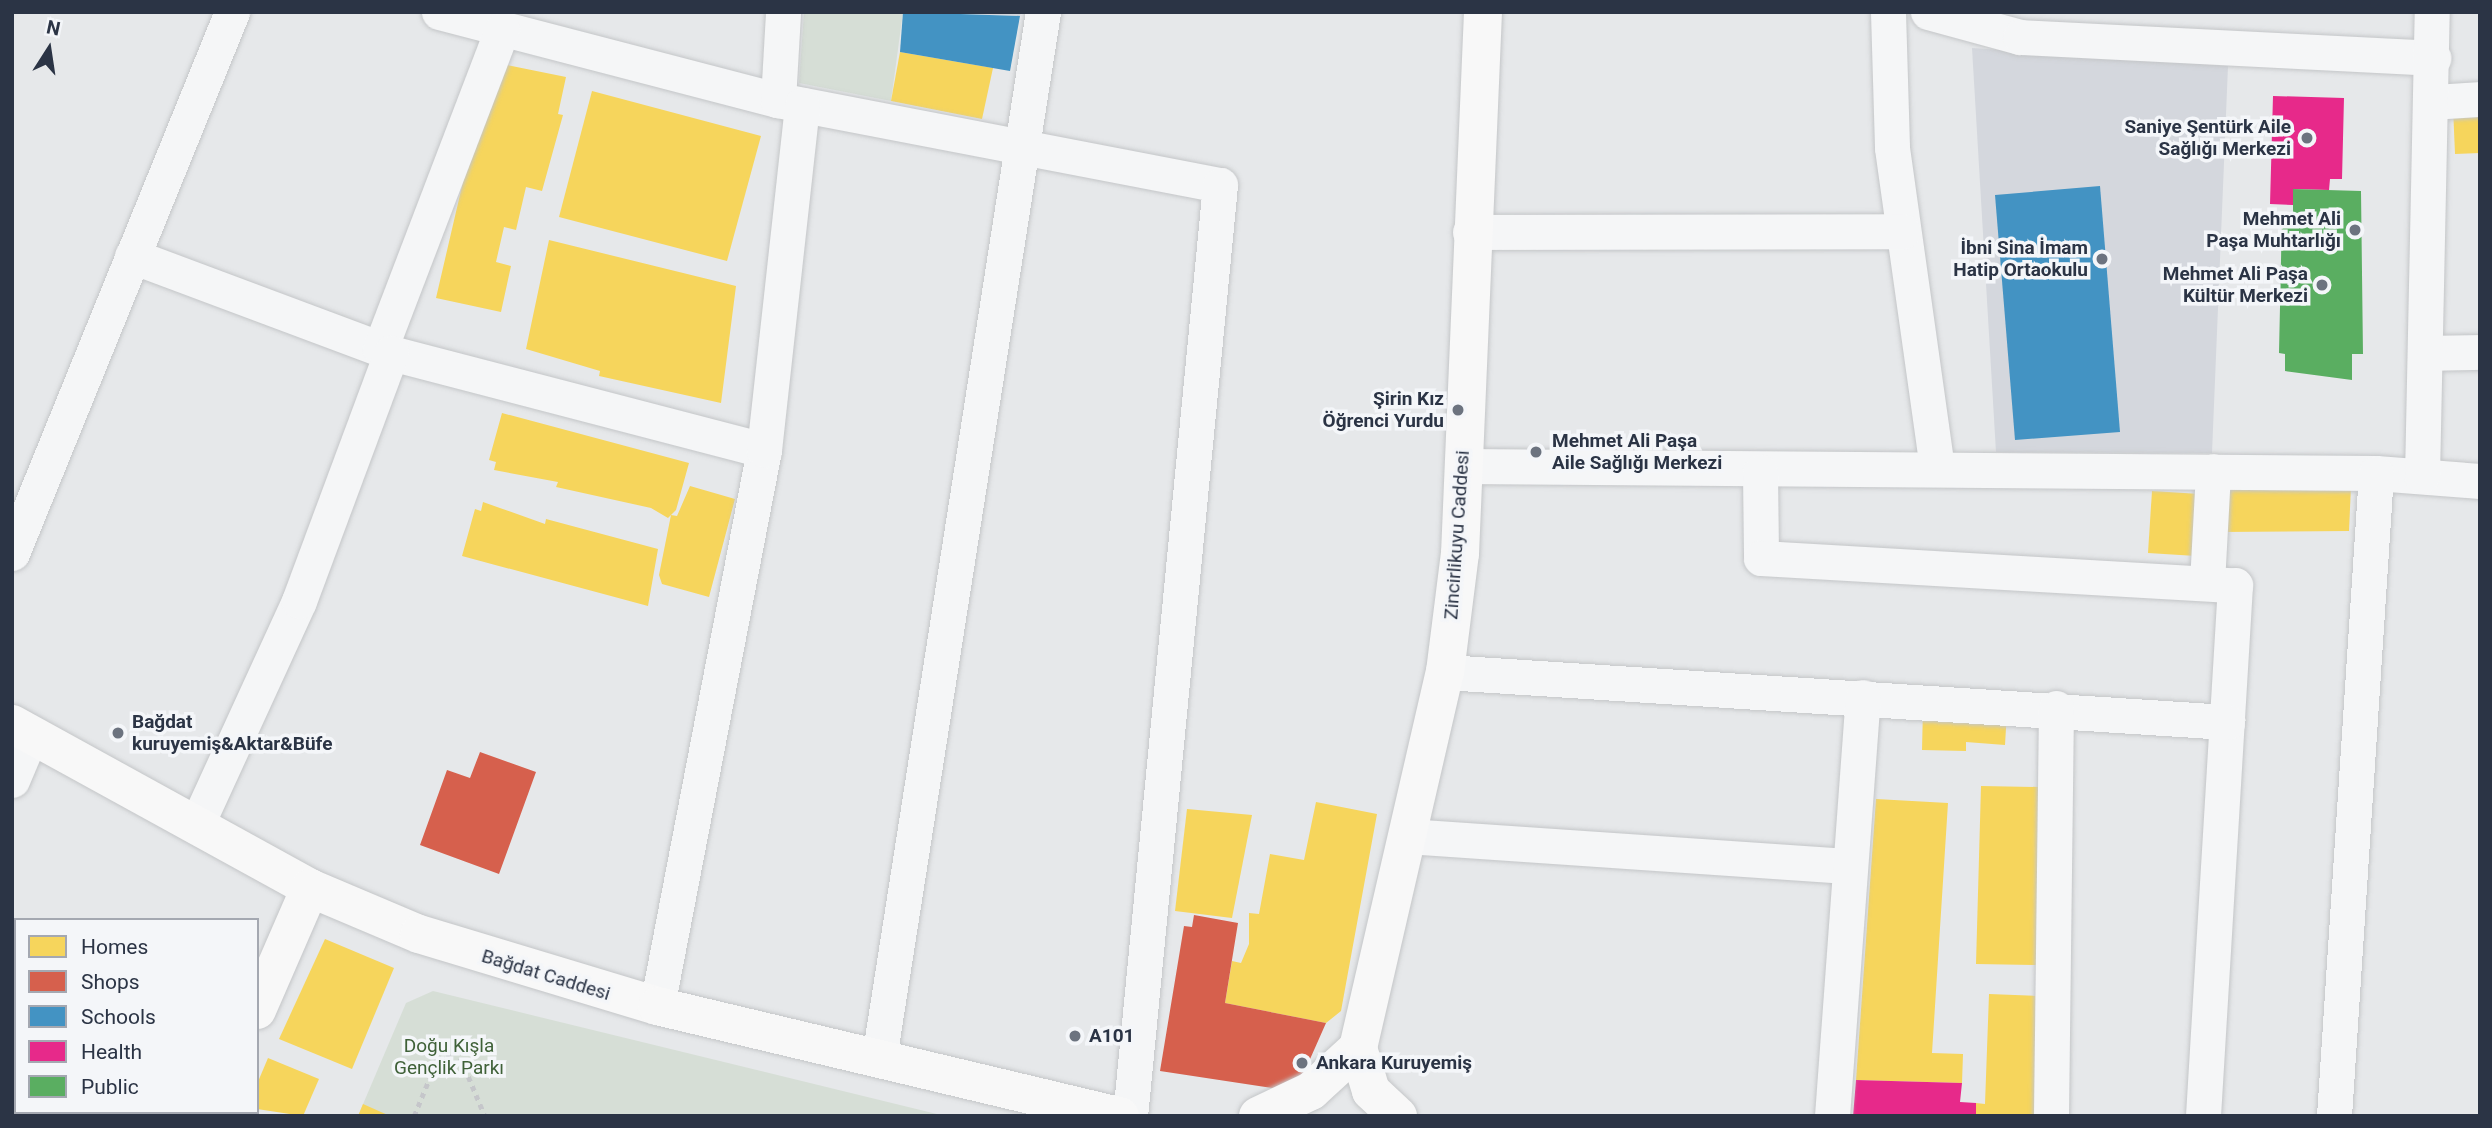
<!DOCTYPE html>
<html>
<head>
<meta charset="utf-8">
<style>
	body { margin:0 }
	#map { position:relative; width:2492px; height:1128px; overflow:hidden; background:#e6e8ea; font-family:Roboto,sans-serif }
	div>[style] { position:absolute }
	.built>* { inset:0; background:#d4d7dd }
	.green>* { inset:0; background:#d6ded6 }
	.homes>* { inset:0; background:#f6d55c }
	.shops>* { inset:0; background:#d6604d }
	.schools>* { inset:0; background:#4393c3 }
	.health>* { inset:0; background:#e7298a }
	.public>* { inset:0; background:#5aae61 }
	.path>* { height:4.5px; margin-top:-2.25px; transform-origin:0; background:repeating-linear-gradient(90deg,#c5c6ca 0 5px,transparent 0 10px) }
	.roads { filter:drop-shadow(0 0 2px #c4c6c8) drop-shadow(0 0 2px #c4c6c8) }
	.minor>* { height:35px; margin:-17.5px; padding:0 17.5px; transform-origin:17.5px; border-radius:17.5px; background:#f5f6f7 }
	.primary>* { height:38px; margin:-19px; padding:0 19px; transform-origin:19px; border-radius:19px; background:#f8f8f8 }
	.dots>* { width:19px; height:19px; translate:-50% -50%; box-sizing:border-box; border:4px solid #f4f6f9; border-radius:50% }
	span { translate:-50% -50%; white-space:nowrap; text-align:center; line-height:1.15; -webkit-text-stroke:7px #f4f6f9; paint-order:stroke }
	.poi-label { font-size:19px; color:#2b3445; font-weight:700 }
	.right { translate:-100% -50%; text-align:right }
	.left { translate:0 -50%; text-align:left }
	.street-label { font-size:19px; color:#2b3445 }
	.park-label { font-size:19px; color:#3f6138 }
	.frame { position:absolute; inset:0; border:14px solid #2b3445; pointer-events:none }
	.legend { position:absolute; left:14px; top:918px; width:245px; height:196px; box-sizing:border-box; background:#f4f6f9; border:2px solid #a4a8b1; margin:0; padding:9px 12px; list-style:none; font-size:21px; color:#2b3445 }
	.legend li { display:flex; align-items:center; gap:14px; height:35px }
	.legend b { width:35px; border:2px solid #a4a8b1 }
	.north { position:absolute; left:14px; top:14px; width:70px; height:70px; -webkit-text-stroke:5px #f4f6f9; paint-order:stroke; rotate:12deg; font-size:19px; font-weight:700; line-height:28px; text-align:center; color:#2b3445 }
	.north::after { content:''; display:block; margin:auto; width:24px; height:32px; background:#2b3445; clip-path:polygon(50% 0,100% 100%,50% 72%,0 100%) }
</style>
</head>
<body>
<div id="map">
	<div class="built">
		<i style="clip-path:polygon(924px 12px,1021px 12px,1020px 16px)"></i>
		<i style="clip-path:polygon(1972px 48px,2228px 66px,2212px 453px,1996px 452px)"></i>
	</div>
	<div class="green">
		<i style="clip-path:polygon(804px 12px,903px 12px,891px 101px,799px 83px)"></i>
		<i style="clip-path:polygon(433px 991px,945px 1116px,358px 1116px,406px 1003px)"></i>
	</div>
	<div class="homes">
		<i style="clip-path:polygon(900px 52px,993px 68px,982px 119px,891px 101px)"></i>
		<i style="clip-path:polygon(507px 65px,566px 77px,558px 114px,563px 115px,542px 191px,526px 187px,516px 230px,504px 227px,496px 262px,511px 266px,501px 312px,436px 298px,465px 173px)"></i>
		<i style="clip-path:polygon(592px 91px,761px 136px,727px 261px,559px 217px)"></i>
		<i style="clip-path:polygon(2480px 106px,2480px 153px,2455px 154px,2453px 107px)"></i>
		<i style="clip-path:polygon(549px 240px,736px 286px,721px 403px,599px 376px,600px 371px,526px 349px)"></i>
		<i style="clip-path:polygon(502px 413px,689px 463px,676px 510px,668px 518px,651px 508px,556px 487px,558px 482px,494px 470px,496px 462px,489px 460px)"></i>
		<i style="clip-path:polygon(2221px 480px,2351px 486px,2349px 531px,2219px 532px)"></i>
		<i style="clip-path:polygon(690px 486px,735px 499px,709px 597px,662px 584px,659px 575px,671px 515px,677px 516px)"></i>
		<i style="clip-path:polygon(2152px 491px,2200px 494px,2196px 556px,2148px 553px)"></i>
		<i style="clip-path:polygon(483px 502px,545px 524px,546px 519px,658px 549px,648px 606px,462px 556px,475px 509px,481px 511px)"></i>
		<i style="clip-path:polygon(1923px 708px,2007px 711px,2005px 745px,1966px 742px,1966px 751px,1922px 750px)"></i>
		<i style="clip-path:polygon(1981px 786px,2041px 787px,2038px 965px,1976px 964px)"></i>
		<i style="clip-path:polygon(1876px 799px,1948px 803px,1932px 1053px,1963px 1054px,1962px 1083px,1856px 1080px)"></i>
		<i style="clip-path:polygon(1316px 802px,1377px 814px,1341px 1011px,1326px 1023px,1225px 1003px,1232px 961px,1241px 963px,1249px 944px,1249px 913px,1259px 914px,1270px 854px,1304px 860px)"></i>
		<i style="clip-path:polygon(1187px 809px,1252px 815px,1232px 918px,1175px 911px)"></i>
		<i style="clip-path:polygon(325px 939px,394px 968px,352px 1069px,279px 1039px)"></i>
		<i style="clip-path:polygon(1989px 994px,2041px 996px,2038px 1116px,1976px 1116px,1976px 1103px,1985px 1104px)"></i>
		<i style="clip-path:polygon(268px 1058px,319px 1079px,303px 1116px,257px 1109px,257px 1084px)"></i>
		<i style="clip-path:polygon(363px 1104px,390px 1116px,358px 1116px)"></i>
	</div>
	<div class="shops">
		<i style="clip-path:polygon(480px 752px,536px 772px,499px 874px,420px 845px,447px 770px,470px 778px)"></i>
		<i style="clip-path:polygon(1194px 915px,1238px 923px,1225px 1003px,1326px 1023px,1303px 1075px,1279px 1089px,1160px 1071px,1184px 926px,1192px 927px)"></i>
	</div>
	<div class="schools">
		<i style="clip-path:polygon(903px 12px,1020px 16px,1010px 71px,900px 52px)"></i>
		<i style="clip-path:polygon(2100px 186px,2120px 432px,2015px 440px,1995px 195px)"></i>
	</div>
	<div class="health">
		<i style="clip-path:polygon(2273px 96px,2344px 98px,2342px 179px,2330px 179px,2329px 190px,2293px 189px,2293px 205px,2270px 204px)"></i>
		<i style="clip-path:polygon(1856px 1080px,1962px 1083px,1960px 1102px,1976px 1103px,1976px 1116px,1853px 1116px)"></i>
	</div>
	<div class="public">
		<i style="clip-path:polygon(2293px 189px,2361px 191px,2363px 354px,2352px 354px,2352px 380px,2285px 371px,2285px 354px,2279px 353px,2282px 214px,2293px 214px)"></i>
	</div>
	<div class="path">
		<i style="left:414px;top:1116px;width:61px;rotate:-67.7deg"></i>
		<i style="left:437px;top:1060px;width:23px;rotate:-29deg"></i>
		<i style="left:457px;top:1049px;width:73px;rotate:67.3deg"></i>
	</div>
	<div class="roads">
		<div class="minor">
			<i style="left:439px;top:12px;width:350px;rotate:14.6deg"></i>
			<i style="left:778px;top:100px;width:450px;rotate:10.9deg"></i>
			<i style="left:1220px;top:185px;width:935px;rotate:95.52deg"></i>
			<i style="left:1888px;top:12px;width:136px;rotate:88.3deg"></i>
			<i style="left:1892px;top:148px;width:323px;rotate:82deg"></i>
			<i style="left:1928px;top:12px;width:95px;rotate:15.2deg"></i>
			<i style="left:2020px;top:37px;width:414px;rotate:2.9deg"></i>
			<i style="left:778px;top:100px;width:88px;rotate:-86.7deg"></i>
			<i style="left:2432px;top:102px;width:48px;rotate:-3.6deg"></i>
			<i style="left:1470px;top:232px;width:433px;rotate:-0.1deg"></i>
			<i style="left:132px;top:256px;width:277px;rotate:20.5deg"></i>
			<i style="left:391px;top:353px;width:385px;rotate:14.6deg"></i>
			<i style="left:380px;top:349px;width:342px;rotate:-69.1deg"></i>
			<i style="left:2426px;top:353px;width:54px;rotate:-1.1deg"></i>
			<i style="left:1462px;top:466px;width:914px;rotate:0.44deg"></i>
			<i style="left:2376px;top:473px;width:104px;rotate:4.4deg"></i>
			<i style="left:1760px;top:472px;width:86px;rotate:89.3deg"></i>
			<i style="left:1761px;top:558px;width:475px;rotate:3.3deg"></i>
			<i style="left:2235px;top:585px;width:532px;rotate:93.45deg"></i>
			<i style="left:2422px;top:476px;width:464px;rotate:-88.8deg"></i>
			<i style="left:12px;top:553px;width:584px;rotate:-67.87deg"></i>
			<i style="left:2207px;top:583px;width:112px;rotate:-86.9deg"></i>
			<i style="left:1445px;top:672px;width:784px;rotate:3.66deg"></i>
			<i style="left:12px;top:780px;width:49px;rotate:-67.1deg"></i>
			<i style="left:196px;top:826px;width:247px;rotate:-65.4deg"></i>
			<i style="left:299px;top:601px;width:265px;rotate:-69.6deg"></i>
			<i style="left:1406px;top:836px;width:443px;rotate:3.9deg"></i>
			<i style="left:657px;top:1006px;width:566px;rotate:-79.11deg"></i>
			<i style="left:764px;top:450px;width:347px;rotate:-83.7deg"></i>
			<i style="left:879px;top:1058px;width:1059px;rotate:-81.09deg"></i>
			<i style="left:1832px;top:1116px;width:420px;rotate:-85.8deg"></i>
			<i style="left:2051px;top:1116px;width:408px;rotate:-89.3deg"></i>
			<i style="left:2334px;top:1116px;width:644px;rotate:-86.26deg"></i>
		</div>
		<div class="primary">
			<i style="left:12px;top:724px;width:340px;rotate:28.8deg"></i>
			<i style="left:310px;top:888px;width:118px;rotate:22.9deg"></i>
			<i style="left:419px;top:934px;width:249px;rotate:16.8deg"></i>
			<i style="left:657px;top:1006px;width:476px;rotate:13.4deg"></i>
			<i style="left:257px;top:1010px;width:133px;rotate:-66.5deg"></i>
			<i style="left:1358px;top:1048px;width:45px;rotate:73.2deg"></i>
			<i style="left:1371px;top:1091px;width:37px;rotate:43deg"></i>
			<i style="left:212px;top:1116px;width:4px;rotate:-76deg"></i>
			<i style="left:1258px;top:1116px;width:59px;rotate:-25.3deg"></i>
			<i style="left:1311px;top:1091px;width:64px;rotate:-42.5deg"></i>
			<i style="left:1358px;top:1048px;width:386px;rotate:-77deg"></i>
			<i style="left:1445px;top:672px;width:119px;rotate:-82.8deg"></i>
			<i style="left:1460px;top:554px;width:542px;rotate:-87.57deg"></i>
		</div>
	</div>
	<div class="dots">
		<i style="left:2307px;top:138px;background:#6c737f"></i>
		<i style="left:2355px;top:230px;background:#6c737f"></i>
		<i style="left:2102px;top:259px;background:#6c737f"></i>
		<i style="left:2322px;top:285px;background:#6c737f"></i>
		<i style="left:1458px;top:410px;background:#6c737f"></i>
		<i style="left:1536px;top:452px;background:#6c737f"></i>
		<i style="left:118px;top:733px;background:#6c737f"></i>
		<i style="left:1075px;top:1036px;background:#6c737f"></i>
		<i style="left:1302px;top:1063px;background:#6c737f"></i>
	</div>
	<div class="poi-label">
		<span class="right" style="left:2291px;top:138px">Saniye Şentürk Aile<br>Sağlığı Merkezi</span>
		<span class="right" style="left:2341px;top:230px">Mehmet Ali<br>Paşa Muhtarlığı</span>
		<span class="right" style="left:2088px;top:259px">İbni Sina İmam<br>Hatip Ortaokulu</span>
		<span class="right" style="left:2308px;top:285px">Mehmet Ali Paşa<br>Kültür Merkezi</span>
		<span class="right" style="left:1444px;top:410px">Şirin Kız<br>Öğrenci Yurdu</span>
		<span class="left" style="left:1552px;top:452px">Mehmet Ali Paşa<br>Aile Sağlığı Merkezi</span>
		<span class="left" style="left:132px;top:733px">Bağdat<br>kuruyemiş&amp;Aktar&amp;Büfe</span>
		<span class="left" style="left:1089px;top:1036px">A101</span>
		<span class="left" style="left:1316px;top:1063px">Ankara Kuruyemiş</span>
	</div>
	<div class="street-label">
		<span style="left:1457px;top:535px;rotate:-86deg">Zincirlikuyu Caddesi</span>
		<span style="left:546px;top:975px;rotate:17deg">Bağdat Caddesi</span>
	</div>
	<div class="park-label">
		<span style="left:449px;top:1057px">Doğu Kışla<br>Gençlik Parkı</span>
	</div>
	<div class="frame"></div>
	<ul class="legend">
	<li><b style="height:19px;background:#f6d55c"></b>Homes</li>
	<li><b style="height:19px;background:#d6604d"></b>Shops</li>
	<li><b style="height:19px;background:#4393c3"></b>Schools</li>
	<li><b style="height:19px;background:#e7298a"></b>Health</li>
	<li><b style="height:19px;background:#5aae61"></b>Public</li>
	</ul>
	<div class="north">N</div>
</div>
</body>
</html>
